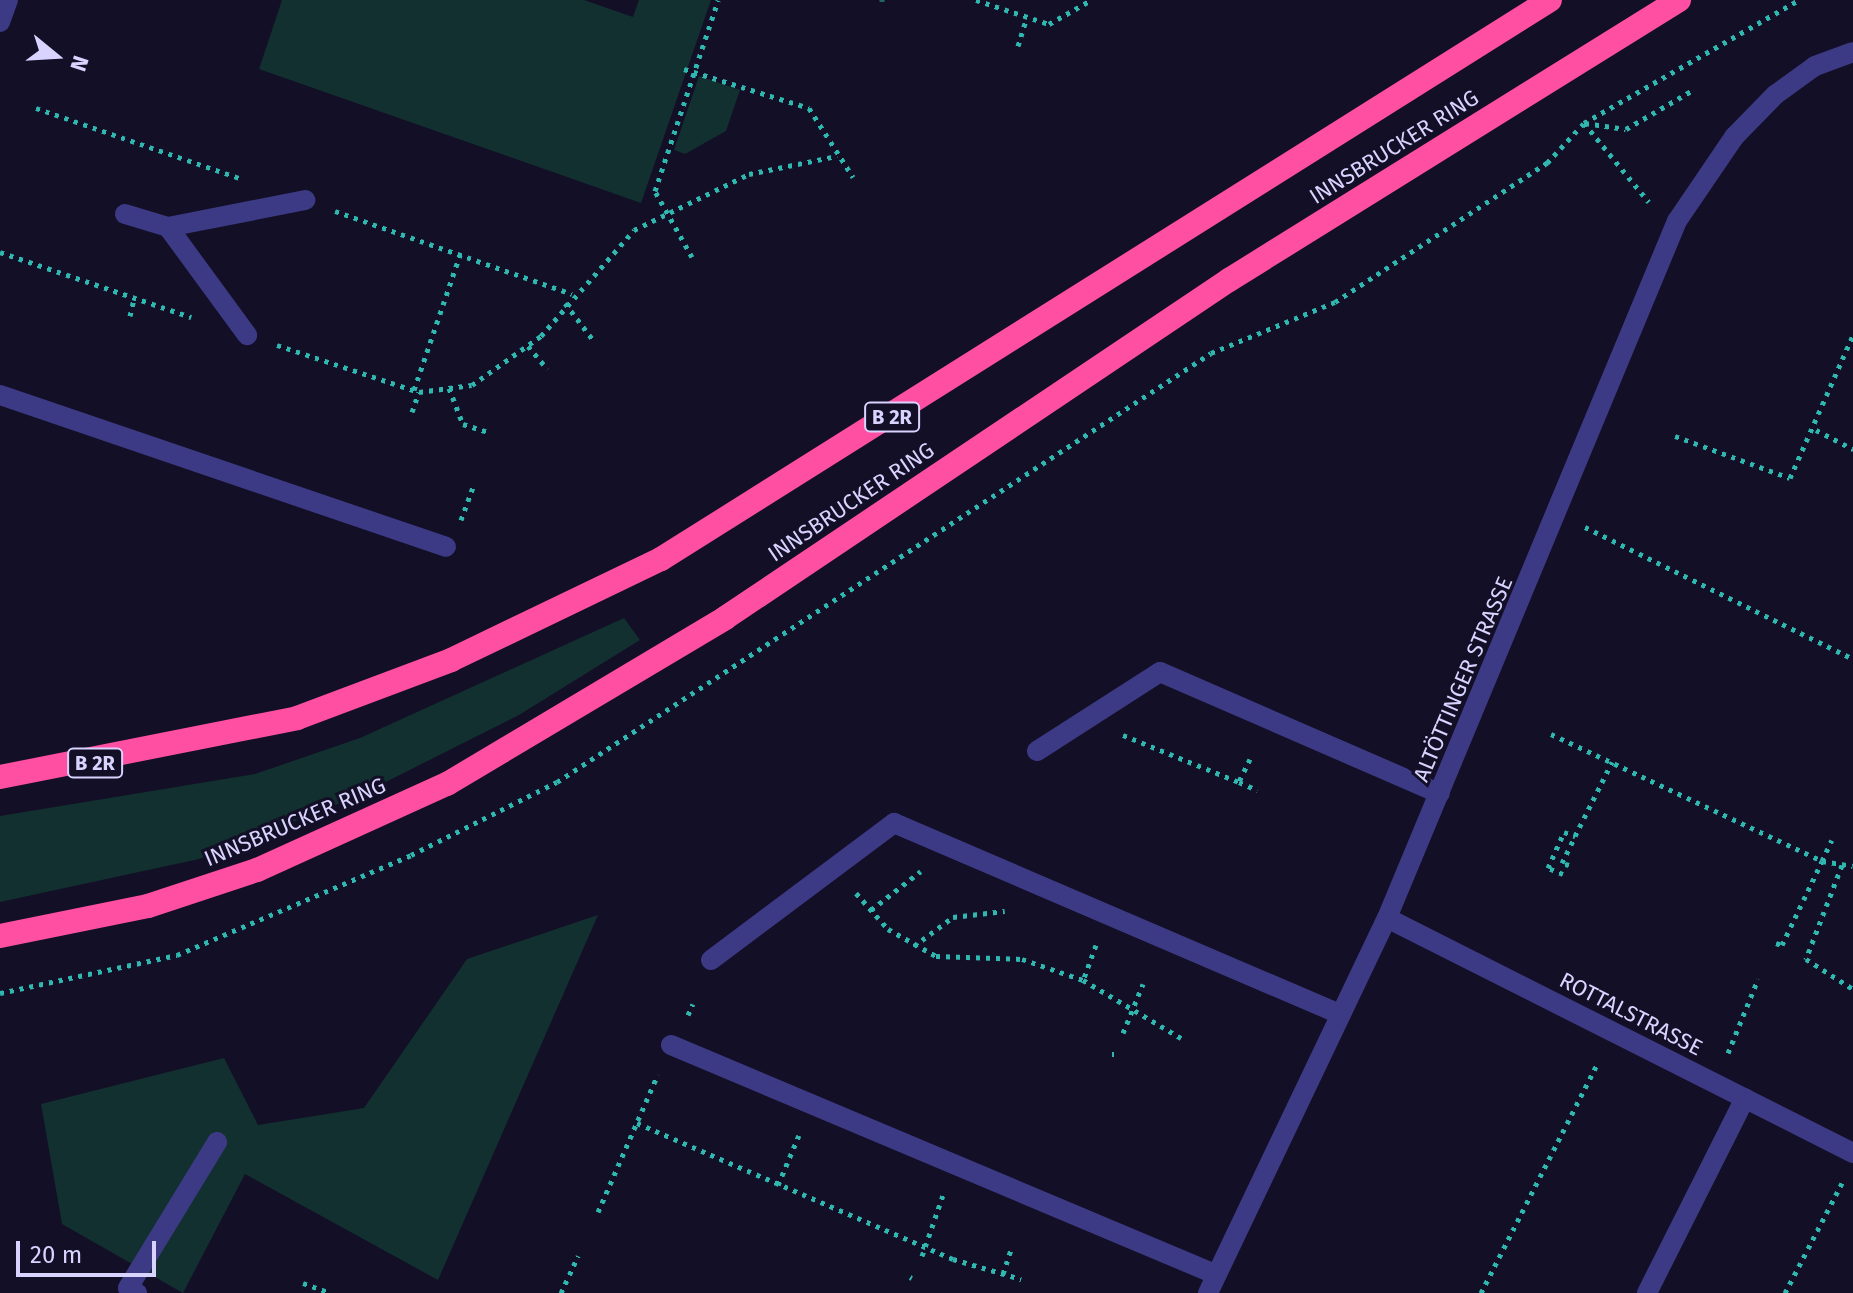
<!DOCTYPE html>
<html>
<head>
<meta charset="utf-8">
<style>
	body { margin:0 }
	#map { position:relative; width:1853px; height:1293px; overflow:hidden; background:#130f26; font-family:"Fira Sans",sans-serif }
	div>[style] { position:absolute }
	.green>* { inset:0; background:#12302f }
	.path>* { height:5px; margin-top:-2.5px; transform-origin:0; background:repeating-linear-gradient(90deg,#2fb8b0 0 4px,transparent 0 10px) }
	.minor>* { height:20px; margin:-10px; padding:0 10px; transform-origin:10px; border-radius:10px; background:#3d3a85 }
	.highway>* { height:24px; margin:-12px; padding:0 12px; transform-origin:12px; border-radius:12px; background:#ff4fa3 }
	span { translate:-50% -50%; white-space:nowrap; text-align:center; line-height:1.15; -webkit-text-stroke:6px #130f26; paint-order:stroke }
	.shield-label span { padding:2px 6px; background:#130f26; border:2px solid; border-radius:6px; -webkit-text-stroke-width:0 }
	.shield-label { font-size:20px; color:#d9d4ff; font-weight:700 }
	.street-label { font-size:22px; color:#d9d4ff }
	.north { position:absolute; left:16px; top:16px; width:80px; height:80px; -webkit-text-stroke:6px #130f26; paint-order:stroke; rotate:108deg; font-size:22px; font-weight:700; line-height:32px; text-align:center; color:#d9d4ff }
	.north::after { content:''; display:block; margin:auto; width:28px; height:36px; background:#d9d4ff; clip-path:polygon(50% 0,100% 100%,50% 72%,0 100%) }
	.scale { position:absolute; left:16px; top:1241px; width:140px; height:36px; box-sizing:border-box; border:4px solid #d9d4ff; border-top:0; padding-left:10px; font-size:24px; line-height:28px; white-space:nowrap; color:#d9d4ff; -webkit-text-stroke:6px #130f26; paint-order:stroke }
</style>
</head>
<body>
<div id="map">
	<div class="green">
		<i style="clip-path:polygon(282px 0,584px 0,633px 17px,639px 0,711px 0,641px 203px,259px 69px)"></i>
		<i style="clip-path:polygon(699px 76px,740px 90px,726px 131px,685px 154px,674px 150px)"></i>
		<i style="clip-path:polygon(624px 618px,640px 640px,519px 715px,358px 796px,199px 859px,0 902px,0 816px,255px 774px,360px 738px)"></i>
		<i style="clip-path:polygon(598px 915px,438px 1280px,245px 1174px,183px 1293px,62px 1224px,41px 1104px,224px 1058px,258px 1125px,364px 1108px,467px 959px)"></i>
	</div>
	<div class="path">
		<i style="left:976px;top:0;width:77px;rotate:18.2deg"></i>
		<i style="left:1049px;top:24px;width:48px;rotate:-29.7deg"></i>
		<i style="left:882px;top:1px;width:1px;rotate:-90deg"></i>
		<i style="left:1018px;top:46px;width:30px;rotate:-73deg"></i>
		<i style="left:684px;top:69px;width:131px;rotate:17.3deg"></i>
		<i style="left:809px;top:108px;width:82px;rotate:57.5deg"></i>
		<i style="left:36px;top:108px;width:215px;rotate:19deg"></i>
		<i style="left:1584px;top:123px;width:102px;rotate:50.6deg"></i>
		<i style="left:1585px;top:123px;width:41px;rotate:8.3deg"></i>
		<i style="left:1626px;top:129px;width:78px;rotate:-30.2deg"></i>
		<i style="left:335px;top:211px;width:251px;rotate:19.3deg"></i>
		<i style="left:0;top:252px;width:202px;rotate:18.8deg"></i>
		<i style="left:692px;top:257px;width:76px;rotate:-119.3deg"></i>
		<i style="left:655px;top:191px;width:201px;rotate:-71.7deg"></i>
		<i style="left:565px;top:303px;width:48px;rotate:52.7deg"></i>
		<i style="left:130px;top:316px;width:18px;rotate:-77deg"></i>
		<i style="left:277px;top:345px;width:150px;rotate:18.3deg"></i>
		<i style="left:419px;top:392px;width:53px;rotate:-7.5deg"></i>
		<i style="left:472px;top:385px;width:85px;rotate:-35.4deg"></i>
		<i style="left:541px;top:336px;width:141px;rotate:-48.7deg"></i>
		<i style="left:634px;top:230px;width:128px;rotate:-26deg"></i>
		<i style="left:749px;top:174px;width:90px;rotate:-11.6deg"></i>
		<i style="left:528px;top:346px;width:30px;rotate:50deg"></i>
		<i style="left:449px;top:388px;width:39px;rotate:69deg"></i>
		<i style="left:463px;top:424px;width:25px;rotate:18deg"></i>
		<i style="left:414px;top:390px;width:143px;rotate:-71.2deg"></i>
		<i style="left:412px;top:412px;width:21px;rotate:-71deg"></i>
		<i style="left:1816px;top:430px;width:42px;rotate:27.2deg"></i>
		<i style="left:1675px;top:436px;width:122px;rotate:20.1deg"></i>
		<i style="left:1790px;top:478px;width:156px;rotate:-66.2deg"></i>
		<i style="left:461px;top:520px;width:35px;rotate:-70deg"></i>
		<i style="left:1585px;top:527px;width:299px;rotate:26.2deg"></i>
		<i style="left:1551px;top:734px;width:299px;rotate:25.1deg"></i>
		<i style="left:1822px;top:861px;width:23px;rotate:-65deg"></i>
		<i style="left:1123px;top:735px;width:125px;rotate:22.1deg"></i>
		<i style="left:1250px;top:759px;width:25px;rotate:116deg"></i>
		<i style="left:1239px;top:782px;width:20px;rotate:24deg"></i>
		<i style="left:1569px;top:865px;width:7px;rotate:-164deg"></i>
		<i style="left:1562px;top:863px;width:30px;rotate:-64deg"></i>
		<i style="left:1842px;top:865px;width:101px;rotate:111deg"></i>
		<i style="left:1806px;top:959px;width:56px;rotate:32.6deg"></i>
		<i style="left:1563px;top:874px;width:16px;rotate:-158deg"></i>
		<i style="left:1548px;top:868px;width:39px;rotate:-66deg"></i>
		<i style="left:1564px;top:832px;width:12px;rotate:20deg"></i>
		<i style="left:1575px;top:836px;width:83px;rotate:-63.4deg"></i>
		<i style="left:856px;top:893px;width:48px;rotate:48.4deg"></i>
		<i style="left:888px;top:929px;width:55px;rotate:29.4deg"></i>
		<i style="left:936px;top:956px;width:86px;rotate:2deg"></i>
		<i style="left:1022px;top:959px;width:65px;rotate:19deg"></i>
		<i style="left:871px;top:910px;width:63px;rotate:-38deg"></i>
		<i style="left:1776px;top:943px;width:6px;rotate:18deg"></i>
		<i style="left:1782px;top:945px;width:93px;rotate:-64.5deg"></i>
		<i style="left:1822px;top:861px;width:31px;rotate:9deg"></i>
		<i style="left:1096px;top:945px;width:37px;rotate:110deg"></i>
		<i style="left:1083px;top:980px;width:114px;rotate:30.6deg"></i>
		<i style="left:914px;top:946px;width:49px;rotate:-36.6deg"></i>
		<i style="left:953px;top:917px;width:52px;rotate:-6.6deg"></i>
		<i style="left:0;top:993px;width:181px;rotate:-12.1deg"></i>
		<i style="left:177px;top:955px;width:254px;rotate:-23.1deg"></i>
		<i style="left:411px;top:855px;width:163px;rotate:-26.6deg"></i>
		<i style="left:557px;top:782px;width:782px;rotate:-33.26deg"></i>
		<i style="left:1211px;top:353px;width:134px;rotate:-22.4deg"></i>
		<i style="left:1335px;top:302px;width:254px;rotate:-33.3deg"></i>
		<i style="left:1547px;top:163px;width:54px;rotate:-47.2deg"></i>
		<i style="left:1584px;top:123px;width:248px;rotate:-29.8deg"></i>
		<i style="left:688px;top:1015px;width:12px;rotate:-66deg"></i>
		<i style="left:1123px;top:1033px;width:53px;rotate:-67.8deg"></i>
		<i style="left:1728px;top:1053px;width:80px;rotate:-67.9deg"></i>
		<i style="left:1112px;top:1054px;width:2px"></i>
		<i style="left:637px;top:1123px;width:344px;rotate:23.3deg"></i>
		<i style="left:953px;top:1259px;width:71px;rotate:16.4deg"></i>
		<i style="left:778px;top:1185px;width:54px;rotate:-67.2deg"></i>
		<i style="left:598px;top:1212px;width:150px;rotate:-66.5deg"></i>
		<i style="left:922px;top:1256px;width:65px;rotate:-71deg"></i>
		<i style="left:1003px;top:1274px;width:29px;rotate:-72deg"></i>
		<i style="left:910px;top:1277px;width:2px;rotate:27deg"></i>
		<i style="left:303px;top:1283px;width:29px;rotate:20deg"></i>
		<i style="left:561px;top:1293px;width:41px;rotate:-65.3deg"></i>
		<i style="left:1481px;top:1293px;width:259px;rotate:-63.1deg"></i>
		<i style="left:1785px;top:1293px;width:124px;rotate:-62.6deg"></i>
	</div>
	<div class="minor">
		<i style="left:0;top:22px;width:23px;rotate:-70deg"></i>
		<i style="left:125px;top:214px;width:45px;rotate:16.8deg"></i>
		<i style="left:168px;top:227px;width:140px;rotate:-11.1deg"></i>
		<i style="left:168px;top:227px;width:134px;rotate:53.8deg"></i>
		<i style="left:0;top:395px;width:471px;rotate:18.8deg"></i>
		<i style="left:1037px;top:751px;width:146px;rotate:-32.7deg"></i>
		<i style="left:1160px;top:672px;width:305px;rotate:23.5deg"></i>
		<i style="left:1387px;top:918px;width:522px;rotate:26.76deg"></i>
		<i style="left:711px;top:960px;width:229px;rotate:-36.8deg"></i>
		<i style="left:894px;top:823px;width:486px;rotate:23.2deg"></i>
		<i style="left:671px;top:1045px;width:592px;rotate:22.84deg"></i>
		<i style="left:137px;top:1293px;width:10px;rotate:-151deg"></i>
		<i style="left:128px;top:1288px;width:171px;rotate:-58.6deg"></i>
		<i style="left:1208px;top:1293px;width:416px;rotate:-64.5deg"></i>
		<i style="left:1387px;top:918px;width:755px;rotate:-67.41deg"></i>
		<i style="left:1677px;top:221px;width:102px;rotate:-55.8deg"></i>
		<i style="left:1734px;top:137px;width:59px;rotate:-45.7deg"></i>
		<i style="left:1775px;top:95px;width:49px;rotate:-35.9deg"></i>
		<i style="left:1815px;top:66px;width:40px;rotate:-20.2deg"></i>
		<i style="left:1647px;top:1293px;width:218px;rotate:-63.3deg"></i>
	</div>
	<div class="highway">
		<i style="left:0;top:777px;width:303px;rotate:-11.2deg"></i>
		<i style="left:297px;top:718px;width:165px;rotate:-20.6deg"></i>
		<i style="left:451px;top:660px;width:233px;rotate:-25.7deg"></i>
		<i style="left:661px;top:559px;width:1050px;rotate:-32.16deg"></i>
		<i style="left:0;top:936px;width:151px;rotate:-11.5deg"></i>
		<i style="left:148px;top:906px;width:115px;rotate:-18.3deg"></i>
		<i style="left:257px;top:870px;width:209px;rotate:-24.4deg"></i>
		<i style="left:447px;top:784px;width:324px;rotate:-30.8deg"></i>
		<i style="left:725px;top:618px;width:607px;rotate:-33.85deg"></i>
		<i style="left:1229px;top:280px;width:530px;rotate:-31.89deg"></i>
	</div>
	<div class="shield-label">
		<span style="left:892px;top:417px">B 2R</span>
		<span style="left:95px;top:763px">B 2R</span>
	</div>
	<div class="street-label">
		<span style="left:1394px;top:147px;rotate:-32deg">INNSBRUCKER RING</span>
		<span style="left:851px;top:502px;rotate:-34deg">INNSBRUCKER RING</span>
		<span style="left:1463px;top:679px;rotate:-67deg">ALTÖTTINGER STRASSE</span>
		<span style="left:295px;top:822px;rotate:-23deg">INNSBRUCKER RING</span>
		<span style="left:1631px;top:1014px;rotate:27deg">ROTTALSTRASSE</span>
	</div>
	<div class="north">N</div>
	<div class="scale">20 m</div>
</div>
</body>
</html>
